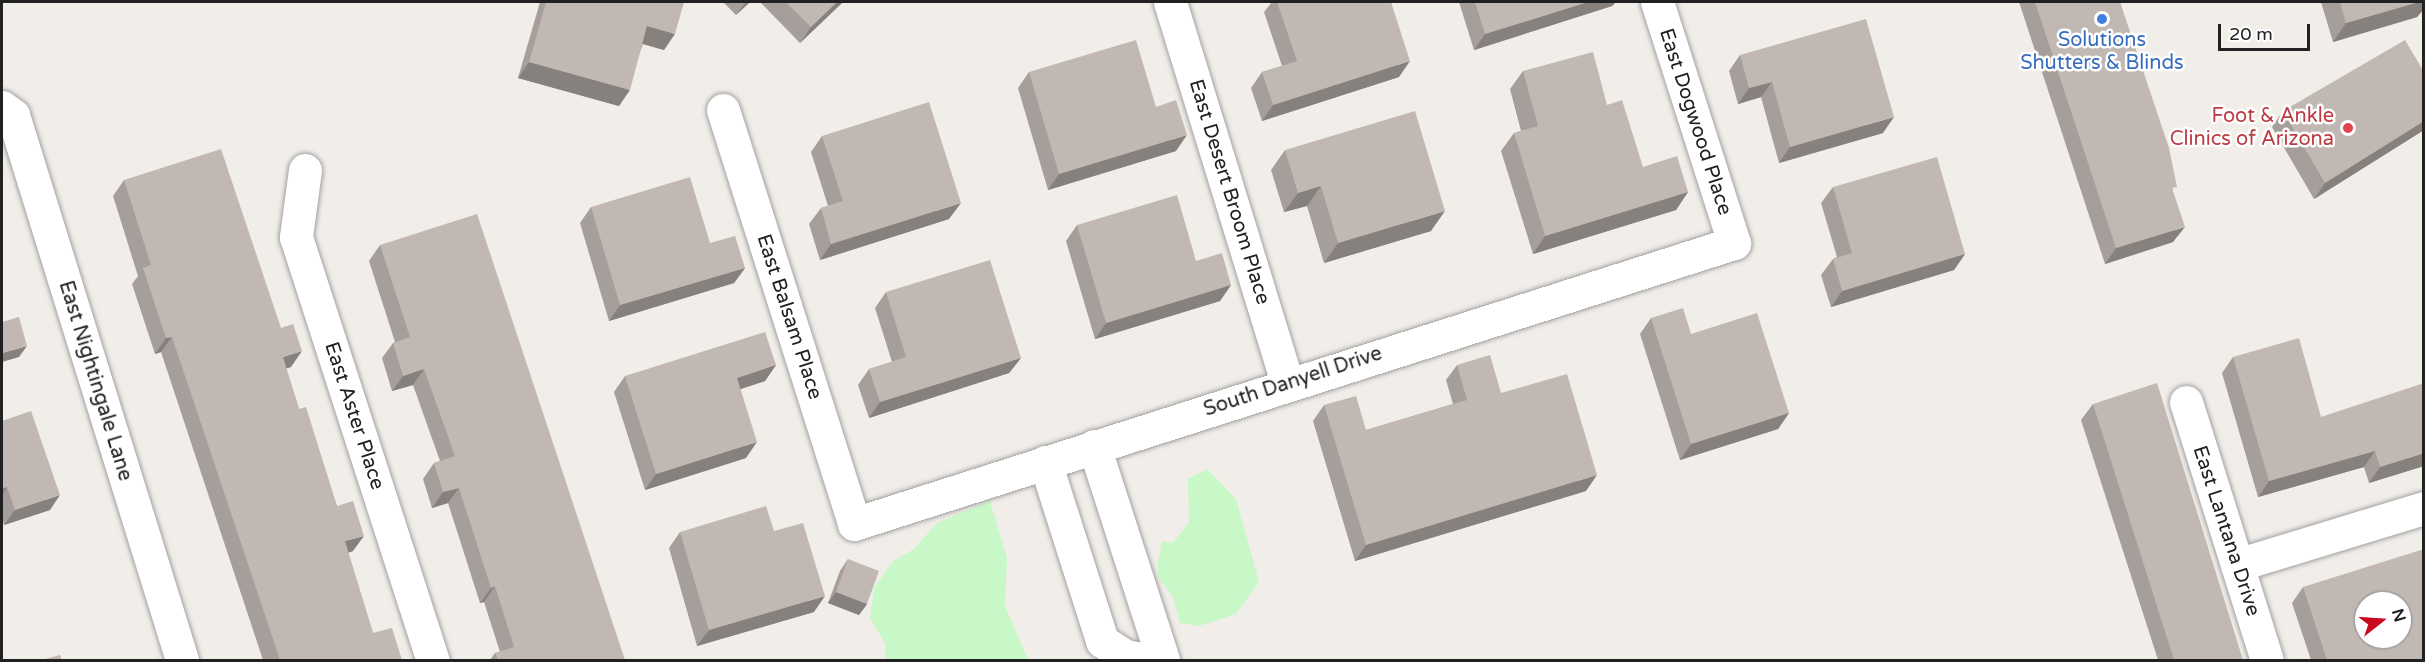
<!DOCTYPE html>
<html>
<head>
<meta charset="utf-8">
<style>
	body { margin:0 }
	#map { position:relative; width:2425px; height:662px; overflow:hidden; background:#f1ede8; font-family:"Varela Round",sans-serif }
	div>[style] { position:absolute }
	.park>* { inset:0; background:#c9f8c8 }
	.roads { filter:drop-shadow(0 0 2px #a2a2a2) drop-shadow(0 0 2px #a2a2a2) }
	.minor>* { height:33px; margin:-16.5px; padding:0 16.5px; transform-origin:16.5px; border-radius:16.5px; background:#fff }
	.wall>* { inset:0; background:#a69e9b }
	.shaded-wall>* { inset:0; background:#87817e }
	.building>* { inset:0; background:#c1b8b4 }
	.dots>* { width:16px; height:16px; translate:-50% -50%; box-sizing:border-box; border:3px solid #fff; border-radius:50% }
	span { translate:-50% -50%; white-space:nowrap; text-align:center; line-height:1.15; -webkit-text-stroke:5px #fff; paint-order:stroke }
	.shop-label { font-size:20px; color:#366cbe }
	.health-label { font-size:20px; color:#be3a42 }
	.right { translate:-100% -50%; text-align:right }
	.street-label { font-size:20px; color:#212121 }
	.frame { position:absolute; inset:0; border:3px solid #212121; pointer-events:none }
	.north { position:absolute; left:2353px; top:590px; width:60px; height:60px; box-sizing:border-box; background:#fff; border:2px solid #a6a6a6; border-radius:50%; rotate:73deg; font-size:16px; font-weight:700; line-height:24px; text-align:center; color:#212121 }
	.north::after { content:''; display:block; margin:auto; width:21px; height:27px; background:#c9091e; clip-path:polygon(50% 0,100% 100%,50% 72%,0 100%) }
	.scale { position:absolute; left:2218px; top:24px; width:92px; height:27px; box-sizing:border-box; border:3px solid #212121; border-top:0; padding-left:8px; font-size:18px; line-height:21px; white-space:nowrap; color:#212121; -webkit-text-stroke:4px #fff; paint-order:stroke }
</style>
</head>
<body>
<div id="map">
	<div class="park">
		<i style="clip-path:polygon(1207px 469px,1236px 499px,1259px 582px,1236px 614px,1199px 626px,1180px 623px,1173px 597px,1158px 577px,1158px 561px,1162px 541px,1173px 543px,1189px 522px,1188px 479px)"></i>
		<i style="clip-path:polygon(990px 501px,1007px 558px,1005px 606px,1028px 660px,885px 660px,886px 645px,870px 618px,874px 588px,893px 561px,914px 549px,937px 523px)"></i>
	</div>
	<div class="roads">
		<div class="minor">
			<i style="left:1170px;top:2px;width:399px;rotate:72.9deg"></i>
			<i style="left:2px;top:107px;width:14px;rotate:36deg"></i>
			<i style="left:13px;top:115px;width:571px;rotate:72.77deg"></i>
			<i style="left:723px;top:110px;width:434px;rotate:72.4deg"></i>
			<i style="left:854px;top:524px;width:924px;rotate:-17.71deg"></i>
			<i style="left:1734px;top:243px;width:253px;rotate:-107.7deg"></i>
			<i style="left:305px;top:170px;width:68px;rotate:97.7deg"></i>
			<i style="left:296px;top:237px;width:445px;rotate:72.1deg"></i>
			<i style="left:2186px;top:402px;width:270px;rotate:72.6deg"></i>
			<i style="left:1094px;top:446px;width:225px;rotate:72.1deg"></i>
			<i style="left:1045px;top:462px;width:188px;rotate:72.3deg"></i>
			<i style="left:1102px;top:641px;width:27px;rotate:33deg"></i>
			<i style="left:1125px;top:656px;width:23px;rotate:10deg"></i>
			<i style="left:2237px;top:565px;width:195px;rotate:-17deg"></i>
		</div>
	</div>
	<div class="wall">
		<i style="clip-path:polygon(540px 2px,684px 2px,664px 50px,643px 44px,619px 106px,518px 78px)"></i>
		<i style="clip-path:polygon(723px 2px,750px 2px,736px 15px)"></i>
		<i style="clip-path:polygon(760px 2px,843px 2px,800px 43px)"></i>
		<i style="clip-path:polygon(1272px 2px,1391px 2px,1399px 77px,1262px 121px,1251px 88px,1262px 72px,1282px 66px,1264px 12px)"></i>
		<i style="clip-path:polygon(1459px 2px,1616px 2px,1612px 6px,1474px 50px)"></i>
		<i style="clip-path:polygon(2019px 2px,2120px 2px,2173px 191px,2173px 242px,2105px 264px)"></i>
		<i style="clip-path:polygon(2321px 2px,2424px 2px,2424px 9px,2417px 17px,2333px 42px)"></i>
		<i style="clip-path:polygon(1740px 55px,1883px 133px,1779px 163px,1761px 97px,1738px 104px,1729px 71px)"></i>
		<i style="clip-path:polygon(1523px 71px,1607px 105px,1643px 167px,1688px 192px,1676px 210px,1533px 254px,1501px 151px,1514px 133px,1521px 131px,1510px 89px)"></i>
		<i style="clip-path:polygon(1029px 72px,1156px 107px,1176px 151px,1048px 190px,1018px 88px)"></i>
		<i style="clip-path:polygon(2424px 72px,2424px 130px,2314px 199px,2272px 127px,2283px 111px)"></i>
		<i style="clip-path:polygon(822px 136px,949px 219px,820px 260px,809px 224px,821px 208px,828px 206px,811px 152px)"></i>
		<i style="clip-path:polygon(1285px 150px,1431px 231px,1324px 263px,1307px 206px,1284px 212px,1271px 170px)"></i>
		<i style="clip-path:polygon(124px 180px,291px 367px,286px 368px,299px 409px,337px 506px,353px 551px,348px 553px,373px 633px,402px 660px,263px 660px,161px 352px,155px 354px,132px 284px,138px 276px,113px 196px)"></i>
		<i style="clip-path:polygon(1833px 187px,1965px 254px,1954px 270px,1831px 307px,1821px 275px,1833px 259px,1837px 257px,1821px 203px)"></i>
		<i style="clip-path:polygon(591px 207px,710px 243px,745px 268px,734px 283px,609px 321px,580px 223px)"></i>
		<i style="clip-path:polygon(1077px 225px,1196px 261px,1231px 285px,1220px 301px,1095px 339px,1066px 241px)"></i>
		<i style="clip-path:polygon(380px 245px,625px 660px,490px 660px,495px 653px,500px 652px,484px 602px,480px 603px,448px 503px,432px 508px,423px 479px,434px 463px,440px 461px,413px 385px,392px 391px,382px 358px,393px 343px,395px 342px,369px 261px)"></i>
		<i style="clip-path:polygon(886px 292px,1021px 358px,1009px 373px,869px 418px,858px 385px,869px 369px,892px 362px,875px 308px)"></i>
		<i style="clip-path:polygon(1651px 318px,1789px 413px,1778px 429px,1680px 460px,1640px 334px)"></i>
		<i style="clip-path:polygon(2233px 357px,2321px 417px,2424px 466px,2369px 483px,2364px 467px,2258px 497px,2222px 373px)"></i>
		<i style="clip-path:polygon(776px 365px,765px 381px,740px 389px,746px 458px,645px 490px,614px 392px,625px 376px)"></i>
		<i style="clip-path:polygon(1457px 365px,1501px 393px,1586px 491px,1355px 561px,1313px 421px,1324px 405px,1366px 430px,1453px 404px,1446px 380px)"></i>
		<i style="clip-path:polygon(2093px 404px,2243px 660px,2158px 660px,2081px 420px)"></i>
		<i style="clip-path:polygon(2px 418px,50px 510px,4px 525px,2px 517px)"></i>
		<i style="clip-path:polygon(774px 531px,814px 612px,697px 646px,669px 548px,680px 532px)"></i>
		<i style="clip-path:polygon(848px 559px,867px 604px,859px 615px,828px 603px,840px 571px)"></i>
		<i style="clip-path:polygon(2303px 587px,2424px 660px,2311px 660px,2292px 603px)"></i>
	</div>
	<div class="shaded-wall">
		<i style="clip-path:polygon(746px 2px,750px 2px,736px 15px)"></i>
		<i style="clip-path:polygon(837px 2px,843px 2px,800px 43px,811px 27px)"></i>
		<i style="clip-path:polygon(1588px 2px,1616px 2px,1612px 6px,1474px 50px,1485px 34px)"></i>
		<i style="clip-path:polygon(2419px 2px,2424px 2px,2424px 9px,2417px 17px,2333px 42px,2346px 23px)"></i>
		<i style="clip-path:polygon(647px 26px,675px 34px,664px 50px,636px 42px)"></i>
		<i style="clip-path:polygon(1410px 61px,1399px 77px,1262px 121px,1273px 105px)"></i>
		<i style="clip-path:polygon(529px 62px,630px 90px,619px 106px,518px 78px)"></i>
		<i style="clip-path:polygon(1772px 82px,1761px 97px,1738px 104px,1749px 88px)"></i>
		<i style="clip-path:polygon(1894px 117px,1883px 133px,1779px 163px,1790px 147px)"></i>
		<i style="clip-path:polygon(2424px 121px,2424px 130px,2314px 199px,2325px 183px)"></i>
		<i style="clip-path:polygon(1187px 135px,1176px 151px,1048px 190px,1059px 174px)"></i>
		<i style="clip-path:polygon(1321px 186px,1307px 206px,1284px 212px,1298px 193px)"></i>
		<i style="clip-path:polygon(1688px 192px,1676px 210px,1533px 254px,1545px 236px)"></i>
		<i style="clip-path:polygon(961px 203px,949px 219px,820px 260px,831px 244px)"></i>
		<i style="clip-path:polygon(1445px 211px,1431px 231px,1324px 263px,1338px 243px)"></i>
		<i style="clip-path:polygon(2185px 227px,2173px 242px,2105px 264px,2116px 248px)"></i>
		<i style="clip-path:polygon(1965px 254px,1954px 270px,1831px 307px,1842px 291px)"></i>
		<i style="clip-path:polygon(745px 268px,734px 283px,609px 321px,620px 305px)"></i>
		<i style="clip-path:polygon(1231px 285px,1220px 301px,1095px 339px,1106px 323px)"></i>
		<i style="clip-path:polygon(172px 337px,161px 352px,155px 354px,166px 338px)"></i>
		<i style="clip-path:polygon(27px 346px,19px 357px,2px 362px,2px 353px)"></i>
		<i style="clip-path:polygon(302px 351px,291px 367px,272px 373px,283px 357px)"></i>
		<i style="clip-path:polygon(1021px 358px,1009px 373px,869px 418px,880px 402px)"></i>
		<i style="clip-path:polygon(776px 365px,765px 381px,726px 394px,737px 378px)"></i>
		<i style="clip-path:polygon(424px 369px,413px 385px,392px 391px,403px 376px)"></i>
		<i style="clip-path:polygon(1789px 413px,1778px 429px,1680px 460px,1691px 444px)"></i>
		<i style="clip-path:polygon(757px 442px,746px 458px,645px 490px,656px 474px)"></i>
		<i style="clip-path:polygon(2375px 451px,2364px 467px,2258px 497px,2269px 481px)"></i>
		<i style="clip-path:polygon(2424px 453px,2424px 466px,2369px 483px,2380px 467px)"></i>
		<i style="clip-path:polygon(1597px 475px,1586px 491px,1355px 561px,1366px 545px)"></i>
		<i style="clip-path:polygon(7px 487px,2px 495px,2px 489px)"></i>
		<i style="clip-path:polygon(459px 488px,448px 503px,432px 508px,443px 492px)"></i>
		<i style="clip-path:polygon(60px 495px,50px 510px,4px 525px,15px 510px)"></i>
		<i style="clip-path:polygon(364px 536px,353px 551px,333px 557px,345px 541px)"></i>
		<i style="clip-path:polygon(495px 586px,484px 602px,480px 603px,491px 588px)"></i>
		<i style="clip-path:polygon(836px 592px,867px 604px,859px 615px,828px 603px)"></i>
		<i style="clip-path:polygon(825px 596px,814px 612px,697px 646px,709px 630px)"></i>
	</div>
	<div class="building">
		<i style="clip-path:polygon(546px 2px,684px 2px,675px 34px,647px 26px,630px 90px,529px 62px)"></i>
		<i style="clip-path:polygon(786px 2px,837px 2px,811px 27px)"></i>
		<i style="clip-path:polygon(1277px 2px,1391px 2px,1410px 61px,1273px 105px,1262px 72px,1297px 61px)"></i>
		<i style="clip-path:polygon(1475px 2px,1588px 2px,1485px 34px)"></i>
		<i style="clip-path:polygon(2035px 2px,2120px 2px,2169px 148px,2177px 187px,2172px 188px,2185px 227px,2116px 248px)"></i>
		<i style="clip-path:polygon(2340px 2px,2419px 2px,2346px 23px)"></i>
		<i style="clip-path:polygon(1866px 19px,1894px 117px,1790px 147px,1772px 82px,1749px 88px,1740px 55px)"></i>
		<i style="clip-path:polygon(1136px 40px,1156px 107px,1176px 100px,1187px 135px,1059px 174px,1029px 72px)"></i>
		<i style="clip-path:polygon(2405px 40px,2424px 72px,2424px 121px,2325px 183px,2283px 111px)"></i>
		<i style="clip-path:polygon(1593px 52px,1607px 105px,1622px 100px,1643px 167px,1677px 156px,1688px 192px,1545px 236px,1514px 133px,1538px 126px,1523px 71px)"></i>
		<i style="clip-path:polygon(929px 102px,961px 203px,831px 244px,821px 208px,843px 201px,822px 136px)"></i>
		<i style="clip-path:polygon(1415px 111px,1445px 211px,1338px 243px,1321px 186px,1298px 193px,1285px 150px)"></i>
		<i style="clip-path:polygon(221px 149px,281px 328px,293px 324px,302px 351px,283px 357px,299px 409px,306px 407px,337px 506px,353px 501px,364px 536px,345px 541px,373px 633px,392px 628px,402px 660px,280px 660px,172px 337px,166px 338px,143px 268px,151px 265px,124px 180px)"></i>
		<i style="clip-path:polygon(1937px 157px,1965px 254px,1842px 291px,1833px 259px,1852px 253px,1833px 187px)"></i>
		<i style="clip-path:polygon(690px 177px,710px 243px,735px 236px,745px 268px,620px 305px,591px 207px)"></i>
		<i style="clip-path:polygon(1177px 195px,1196px 261px,1222px 253px,1231px 285px,1106px 323px,1077px 225px)"></i>
		<i style="clip-path:polygon(477px 214px,625px 660px,498px 660px,495px 653px,514px 647px,495px 586px,491px 588px,459px 488px,443px 492px,434px 463px,455px 456px,424px 369px,403px 376px,393px 343px,410px 337px,380px 245px)"></i>
		<i style="clip-path:polygon(990px 260px,1021px 358px,880px 402px,869px 369px,906px 357px,886px 292px)"></i>
		<i style="clip-path:polygon(1683px 308px,1691px 334px,1757px 313px,1789px 413px,1691px 444px,1651px 318px)"></i>
		<i style="clip-path:polygon(19px 317px,27px 346px,2px 353px,2px 322px)"></i>
		<i style="clip-path:polygon(765px 332px,776px 365px,737px 378px,757px 442px,656px 474px,625px 376px)"></i>
		<i style="clip-path:polygon(2299px 338px,2321px 417px,2424px 383px,2424px 453px,2380px 467px,2375px 451px,2269px 481px,2233px 357px)"></i>
		<i style="clip-path:polygon(1490px 355px,1501px 393px,1567px 374px,1597px 475px,1366px 545px,1324px 405px,1356px 396px,1366px 430px,1467px 400px,1457px 365px)"></i>
		<i style="clip-path:polygon(2157px 383px,2243px 660px,2174px 660px,2093px 404px)"></i>
		<i style="clip-path:polygon(31px 411px,60px 495px,15px 510px,7px 487px,2px 489px,2px 418px,2px 421px)"></i>
		<i style="clip-path:polygon(766px 506px,774px 531px,803px 523px,825px 596px,709px 630px,680px 532px)"></i>
		<i style="clip-path:polygon(evenodd,2424px 549px,2424px 660px,2327px 660px,2303px 587px,2424px 549px,2365px 602px,2401px 602px,2401px 638px,2365px 638px,2365px 602px)"></i>
		<i style="clip-path:polygon(848px 559px,879px 571px,867px 604px,836px 592px)"></i>
		<i style="clip-path:polygon(60px 655px,62px 660px,42px 660px)"></i>
	</div>
	<div class="dots">
		<i style="left:2102px;top:19px;background:#3f7fe0"></i>
		<i style="left:2348px;top:128px;background:#e0444e"></i>
	</div>
	<div class="shop-label">
		<span style="left:2102px;top:52px">Solutions<br>Shutters &amp; Blinds</span>
	</div>
	<div class="health-label">
		<span class="right" style="left:2334px;top:128px">Foot &amp; Ankle<br>Clinics of Arizona</span>
	</div>
	<div class="street-label">
		<span style="left:1695px;top:122px;rotate:72deg">East Dogwood Place</span>
		<span style="left:1229px;top:192px;rotate:73deg">East Desert Broom Place</span>
		<span style="left:789px;top:317px;rotate:72deg">East Balsam Place</span>
		<span style="left:95px;top:381px;rotate:73deg">East Nightingale Lane</span>
		<span style="left:1293px;top:382px;rotate:-18deg">South Danyell Drive</span>
		<span style="left:354px;top:416px;rotate:72deg">East Aster Place</span>
		<span style="left:2226px;top:531px;rotate:72deg">East Lantana Drive</span>
	</div>
	<div class="frame"></div>
	<div class="north">N</div>
	<div class="scale">20 m</div>
</div>
</body>
</html>
